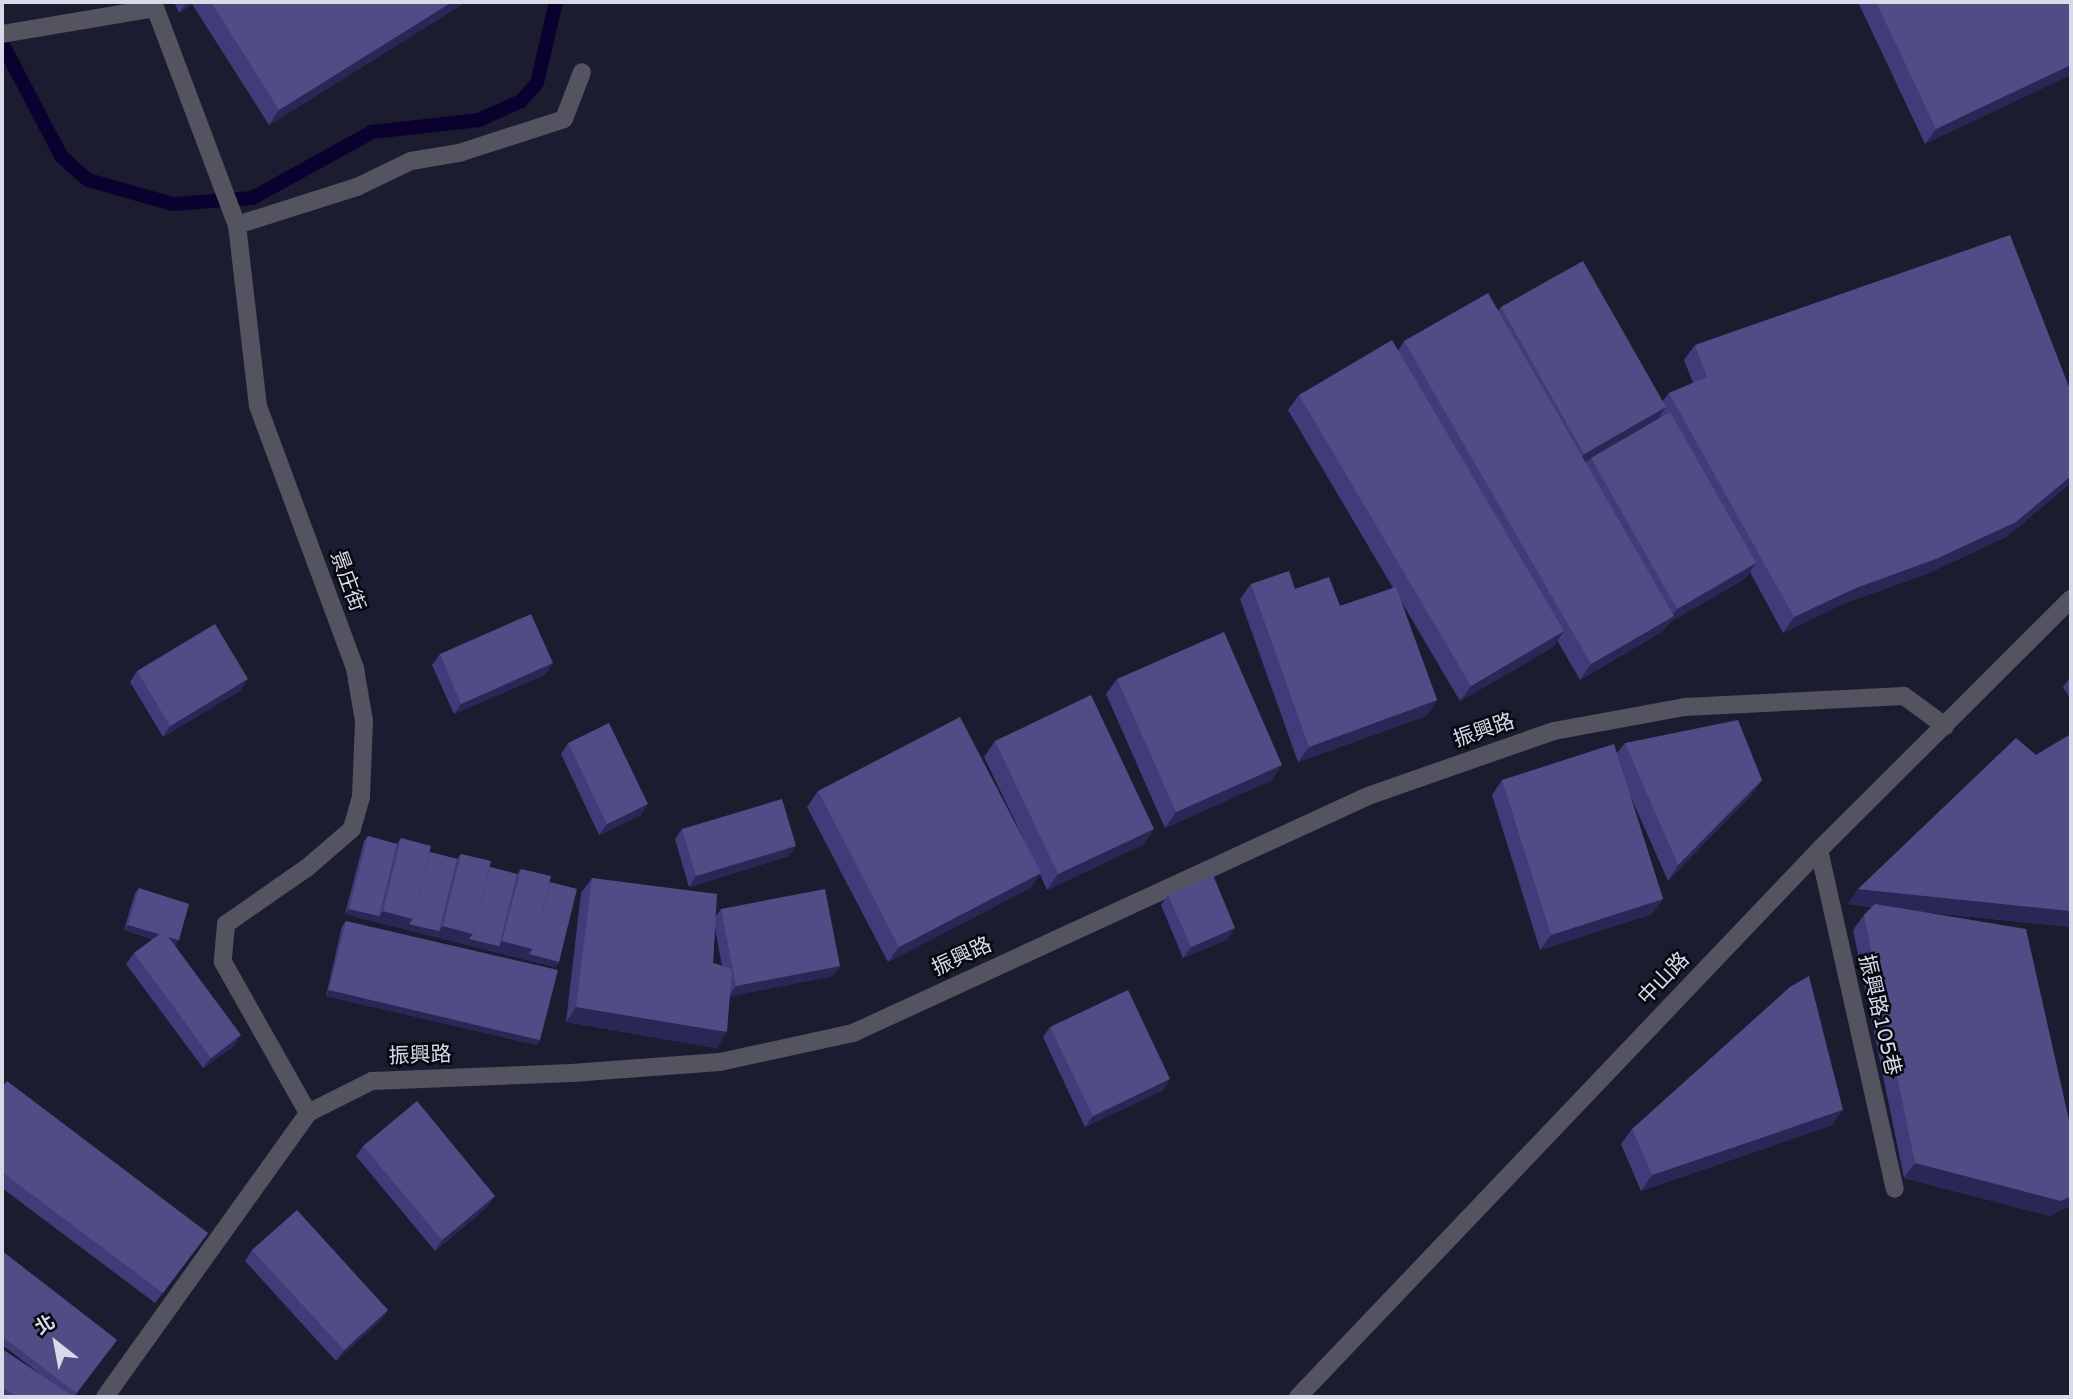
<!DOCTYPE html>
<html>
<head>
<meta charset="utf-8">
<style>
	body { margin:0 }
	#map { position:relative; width:2073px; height:1399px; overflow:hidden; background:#1c1c30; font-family:"Varela Round","Noto Sans TC",sans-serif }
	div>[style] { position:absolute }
	.stream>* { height:14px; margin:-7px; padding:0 7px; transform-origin:7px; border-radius:7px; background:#0b012f }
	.lane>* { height:18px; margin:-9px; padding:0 9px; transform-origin:9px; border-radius:9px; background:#53545f }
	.street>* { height:18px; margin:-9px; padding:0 9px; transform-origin:9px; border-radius:9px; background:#53545f }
	.wall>* { inset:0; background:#403b79 }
	.shaded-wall>* { inset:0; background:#2a2757 }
	.building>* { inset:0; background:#504c85 }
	span { translate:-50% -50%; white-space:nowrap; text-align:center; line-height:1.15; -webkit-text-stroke:5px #070810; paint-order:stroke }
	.street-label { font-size:21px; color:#d9dae8 }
	.frame { position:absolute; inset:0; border:4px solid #d9dae8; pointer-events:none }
	.north { position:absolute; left:21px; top:1308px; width:70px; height:70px; -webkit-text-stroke:5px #070810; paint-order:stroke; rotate:329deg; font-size:19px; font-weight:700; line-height:28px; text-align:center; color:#d9dae8 }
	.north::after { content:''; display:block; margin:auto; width:24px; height:32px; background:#d9dae8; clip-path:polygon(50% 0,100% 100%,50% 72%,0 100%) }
</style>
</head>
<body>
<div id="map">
	<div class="stream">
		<i style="left:2px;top:43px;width:127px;rotate:62.4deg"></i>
		<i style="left:61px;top:156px;width:36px;rotate:42deg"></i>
		<i style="left:88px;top:180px;width:88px;rotate:15.8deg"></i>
		<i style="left:173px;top:204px;width:79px;rotate:-4.3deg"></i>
		<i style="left:252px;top:198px;width:137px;rotate:-28.8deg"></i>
		<i style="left:372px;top:132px;width:108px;rotate:-6.4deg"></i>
		<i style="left:479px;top:120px;width:46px;rotate:-24.3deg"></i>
		<i style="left:521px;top:101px;width:24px;rotate:-48deg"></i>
		<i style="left:537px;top:83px;width:83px;rotate:-76.8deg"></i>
	</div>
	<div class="lane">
		<i style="left:237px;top:225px;width:126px;rotate:-17.6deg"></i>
		<i style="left:357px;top:187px;width:60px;rotate:-25.7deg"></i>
		<i style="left:411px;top:161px;width:49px;rotate:-9.5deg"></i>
		<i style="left:459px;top:153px;width:110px;rotate:-17.9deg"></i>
		<i style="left:564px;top:119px;width:50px;rotate:-69deg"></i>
	</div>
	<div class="street">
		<i style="left:153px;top:2px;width:238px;rotate:69.4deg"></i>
		<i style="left:237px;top:225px;width:182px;rotate:83.4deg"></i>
		<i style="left:258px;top:406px;width:279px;rotate:69.7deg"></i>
		<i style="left:355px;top:668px;width:54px;rotate:80.4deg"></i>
		<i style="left:364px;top:721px;width:76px;rotate:92.3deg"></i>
		<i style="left:361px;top:797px;width:33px;rotate:106deg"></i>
		<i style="left:352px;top:829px;width:58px;rotate:139.2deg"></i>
		<i style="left:308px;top:867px;width:100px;rotate:145.2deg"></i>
		<i style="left:226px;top:924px;width:38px;rotate:95deg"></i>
		<i style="left:223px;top:962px;width:173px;rotate:60.6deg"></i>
		<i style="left:2px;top:34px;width:155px;rotate:-9.6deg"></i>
		<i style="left:1819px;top:850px;width:347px;rotate:77.4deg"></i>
		<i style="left:105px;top:1397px;width:349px;rotate:-54.4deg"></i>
		<i style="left:308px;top:1113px;width:72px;rotate:-26.6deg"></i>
		<i style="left:372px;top:1081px;width:200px;rotate:-2.3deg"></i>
		<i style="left:572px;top:1073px;width:148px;rotate:-4.3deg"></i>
		<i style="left:720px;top:1062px;width:136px;rotate:-12.3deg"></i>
		<i style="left:853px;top:1033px;width:567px;rotate:-24.71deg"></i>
		<i style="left:1368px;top:796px;width:197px;rotate:-19.3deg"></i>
		<i style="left:1554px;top:731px;width:133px;rotate:-10.4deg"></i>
		<i style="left:1685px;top:707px;width:219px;rotate:-2.9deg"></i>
		<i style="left:1904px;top:696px;width:51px;rotate:36.2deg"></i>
		<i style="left:1298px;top:1397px;width:755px;rotate:-46.39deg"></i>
		<i style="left:1819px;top:850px;width:356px;rotate:-44.9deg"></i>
	</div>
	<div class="wall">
		<i style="clip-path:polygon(174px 2px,466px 2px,269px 125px,192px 4px,179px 13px)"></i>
		<i style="clip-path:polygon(1858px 2px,2071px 2px,1925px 144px)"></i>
		<i style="clip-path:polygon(1501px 307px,1663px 401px,1669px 393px,1693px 383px,1684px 360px,1695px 345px,2068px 485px,2006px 537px,1926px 574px,1845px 603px,1783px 633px,1750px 572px,1746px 578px,1670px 622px,1663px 631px,1580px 680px,1557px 640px,1553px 647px,1460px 701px,1401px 601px,1437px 700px,1426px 716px,1298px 762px,1240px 599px,1251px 584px,1295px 589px,1340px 606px,1393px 588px,1288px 410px,1299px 395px,1398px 351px,1404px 341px,1498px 311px)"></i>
		<i style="clip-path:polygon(440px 654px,546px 674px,454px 714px,432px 665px)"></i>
		<i style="clip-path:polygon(137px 671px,241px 690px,163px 737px,130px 682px)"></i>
		<i style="clip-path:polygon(2071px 676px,2071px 700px,2063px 687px)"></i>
		<i style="clip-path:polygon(1117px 679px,1272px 780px,1165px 828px,1106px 694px)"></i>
		<i style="clip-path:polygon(2071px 734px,2071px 927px,1925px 912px,2050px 1216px,1904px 1178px,1853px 930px,1864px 915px,1872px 907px,1848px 904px,1858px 889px,2036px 755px)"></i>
		<i style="clip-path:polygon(995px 741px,1144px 844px,1047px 890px,1040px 874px,1030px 888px,888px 962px,807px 807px,818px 791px,1024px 840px,984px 757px)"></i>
		<i style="clip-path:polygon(568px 743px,641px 815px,599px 835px,561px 754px)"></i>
		<i style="clip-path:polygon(1625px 743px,1762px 780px,1751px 795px,1668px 881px,1630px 795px,1663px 899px,1652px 914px,1540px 950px,1492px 795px,1502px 780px,1617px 753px)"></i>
		<i style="clip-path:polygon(682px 829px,789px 856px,689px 887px,675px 839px)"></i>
		<i style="clip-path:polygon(368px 836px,397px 844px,401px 838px,430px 852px,457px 859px,461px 854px,490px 867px,517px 874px,521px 869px,550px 882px,559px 962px,555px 967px,345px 914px,364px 841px)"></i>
		<i style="clip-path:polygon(evenodd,592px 878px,716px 916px,721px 909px,840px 966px,833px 976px,730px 996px,717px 1048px,566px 1022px,581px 893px,592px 878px,715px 928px,722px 966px,713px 963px,715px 928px)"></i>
		<i style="clip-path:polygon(139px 888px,179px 940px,175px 945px,234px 1046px,203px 1068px,126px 964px,134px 953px,153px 939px,124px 930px,135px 893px)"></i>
		<i style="clip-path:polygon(1168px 895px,1228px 939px,1183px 958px,1161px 905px)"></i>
		<i style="clip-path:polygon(346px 921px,540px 1040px,537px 1045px,326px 996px,342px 926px)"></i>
		<i style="clip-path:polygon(1050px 1027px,1163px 1090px,1085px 1127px,1043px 1037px)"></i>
		<i style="clip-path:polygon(2px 1087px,208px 1233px,155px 1303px,2px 1188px)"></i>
		<i style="clip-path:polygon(1832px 1125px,1641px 1191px,1621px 1144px,1632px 1129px)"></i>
		<i style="clip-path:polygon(363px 1146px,487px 1207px,435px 1251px,356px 1156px)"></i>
		<i style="clip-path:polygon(252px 1250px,388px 1310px,381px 1320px,336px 1361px,245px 1261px)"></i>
		<i style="clip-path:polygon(2px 1251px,117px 1340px,74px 1397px,2px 1397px,2px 1349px,44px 1377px,2px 1345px)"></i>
	</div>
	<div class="shaded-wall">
		<i style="clip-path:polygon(187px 2px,194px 2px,179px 13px)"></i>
		<i style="clip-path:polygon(452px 2px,466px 2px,269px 125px,279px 110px)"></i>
		<i style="clip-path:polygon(2071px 65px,2071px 75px,1925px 144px,1936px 129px)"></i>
		<i style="clip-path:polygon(1666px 407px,1656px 422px,1573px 469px,1584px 454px)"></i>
		<i style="clip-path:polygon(2071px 476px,2071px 480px,2068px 485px,2006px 537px,1926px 574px,1845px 603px,1783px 633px,1794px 617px)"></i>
		<i style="clip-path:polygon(1756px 563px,1746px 578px,1670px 622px,1663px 631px,1580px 680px,1591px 664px,1671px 618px,1677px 609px)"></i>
		<i style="clip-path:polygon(1564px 631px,1553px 647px,1460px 701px,1471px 686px)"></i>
		<i style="clip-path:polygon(553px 663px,546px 674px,454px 714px,461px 704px)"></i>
		<i style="clip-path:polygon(248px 679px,241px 690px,163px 737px,170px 726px)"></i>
		<i style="clip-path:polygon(1437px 700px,1426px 716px,1298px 762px,1309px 747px)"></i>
		<i style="clip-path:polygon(1282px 765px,1272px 780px,1165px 828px,1176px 812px)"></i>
		<i style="clip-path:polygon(1762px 780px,1751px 795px,1668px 881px,1678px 865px)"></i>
		<i style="clip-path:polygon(648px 804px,641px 815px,599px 835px,607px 824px)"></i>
		<i style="clip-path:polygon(1154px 829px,1144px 844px,1047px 890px,1058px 874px)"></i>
		<i style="clip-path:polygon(796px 846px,789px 856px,689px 887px,696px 876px)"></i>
		<i style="clip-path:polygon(1041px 873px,1030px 888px,888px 962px,899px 947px)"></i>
		<i style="clip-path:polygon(1858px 889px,2071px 911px,2071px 927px,1848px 904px)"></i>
		<i style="clip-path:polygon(1663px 899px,1652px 914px,1540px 950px,1551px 935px)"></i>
		<i style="clip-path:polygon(349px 909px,379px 916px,375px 922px,345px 914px)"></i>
		<i style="clip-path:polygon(383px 911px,413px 919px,405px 929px,375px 922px)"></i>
		<i style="clip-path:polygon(409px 924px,439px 931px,435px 937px,405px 929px)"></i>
		<i style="clip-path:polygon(128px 925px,179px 940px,175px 945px,124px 930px)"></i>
		<i style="clip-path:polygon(443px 926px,473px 934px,499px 946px,495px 952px,435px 937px)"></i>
		<i style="clip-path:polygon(1235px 928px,1228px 939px,1183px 958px,1191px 947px)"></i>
		<i style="clip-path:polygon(502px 941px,533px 949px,559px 962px,555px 967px,495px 952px)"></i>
		<i style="clip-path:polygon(840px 966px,833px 976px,728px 997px,736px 986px)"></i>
		<i style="clip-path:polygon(329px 990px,540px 1040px,537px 1045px,326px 996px)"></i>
		<i style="clip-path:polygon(576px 1007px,727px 1032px,717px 1048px,566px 1022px)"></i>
		<i style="clip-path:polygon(241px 1035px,234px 1046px,203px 1068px,211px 1058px)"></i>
		<i style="clip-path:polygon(1170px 1079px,1163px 1090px,1085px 1127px,1093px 1116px)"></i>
		<i style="clip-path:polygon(1843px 1110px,1832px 1125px,1641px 1191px,1652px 1175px)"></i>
		<i style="clip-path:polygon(1915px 1163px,2071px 1196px,2071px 1206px,2050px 1216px,1904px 1178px)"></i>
		<i style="clip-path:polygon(495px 1196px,487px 1207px,435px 1251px,442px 1240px)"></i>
		<i style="clip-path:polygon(388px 1310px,381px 1320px,336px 1361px,344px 1350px)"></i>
	</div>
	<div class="building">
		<i style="clip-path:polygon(211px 2px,452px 2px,279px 110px)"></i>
		<i style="clip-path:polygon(1876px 2px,2071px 2px,2071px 65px,1936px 129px)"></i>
		<i style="clip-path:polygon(2010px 235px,2071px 392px,2071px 476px,2016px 522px,1936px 559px,1856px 588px,1794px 617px,1669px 393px,1707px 377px,1695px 345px)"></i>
		<i style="clip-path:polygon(1583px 261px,1666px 407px,1584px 454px,1501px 307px)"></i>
		<i style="clip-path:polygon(1488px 293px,1674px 616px,1591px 664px,1404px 341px)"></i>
		<i style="clip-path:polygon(1392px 340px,1564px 631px,1471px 686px,1299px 395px)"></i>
		<i style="clip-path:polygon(1670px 412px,1756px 563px,1677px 609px,1591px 458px)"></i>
		<i style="clip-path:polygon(1289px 571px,1295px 589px,1329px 577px,1340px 606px,1396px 587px,1437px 700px,1309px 747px,1251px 584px)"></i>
		<i style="clip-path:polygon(531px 614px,553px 663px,461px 704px,440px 654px)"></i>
		<i style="clip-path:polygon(215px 624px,248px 679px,170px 726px,137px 671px)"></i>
		<i style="clip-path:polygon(1224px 632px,1282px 765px,1176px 812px,1117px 679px)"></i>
		<i style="clip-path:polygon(1091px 695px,1154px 829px,1058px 874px,995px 741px)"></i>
		<i style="clip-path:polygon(960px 717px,1041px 873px,899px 947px,818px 791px)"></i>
		<i style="clip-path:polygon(1738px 720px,1762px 780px,1678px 865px,1625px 743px)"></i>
		<i style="clip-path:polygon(609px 723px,648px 804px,607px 824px,568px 743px)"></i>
		<i style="clip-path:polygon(2071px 734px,2071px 911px,1858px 889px,2016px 738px,2036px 755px)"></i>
		<i style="clip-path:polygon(1614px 744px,1663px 899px,1551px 935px,1502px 780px)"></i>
		<i style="clip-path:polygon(782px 799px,796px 846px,696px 876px,682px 829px)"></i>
		<i style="clip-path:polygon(368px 836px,397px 844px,379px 916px,349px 909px)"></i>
		<i style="clip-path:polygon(401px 838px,431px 846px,413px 919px,383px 911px)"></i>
		<i style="clip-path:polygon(430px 852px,457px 859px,439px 931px,409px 924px,413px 919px)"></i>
		<i style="clip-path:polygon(461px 854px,491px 861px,473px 934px,443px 926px)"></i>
		<i style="clip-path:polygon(490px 867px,517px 874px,499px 946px,469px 939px,473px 934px)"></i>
		<i style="clip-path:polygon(521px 869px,551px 876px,533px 949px,502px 941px)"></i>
		<i style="clip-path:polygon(1213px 875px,1235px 928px,1191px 947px,1168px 895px)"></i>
		<i style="clip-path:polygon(592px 878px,717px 894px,713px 963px,732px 969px,727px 1032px,576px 1007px)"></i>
		<i style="clip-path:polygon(550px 882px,577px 889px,559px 962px,529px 954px,533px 949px)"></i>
		<i style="clip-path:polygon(139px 888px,189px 904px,179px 940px,168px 937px,164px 931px,159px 934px,128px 925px)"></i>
		<i style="clip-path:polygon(825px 889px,840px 966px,736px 986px,721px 909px)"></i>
		<i style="clip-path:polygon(1875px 904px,2026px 929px,2071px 1129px,2071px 1196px,2061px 1201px,1915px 1163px,1864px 915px)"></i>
		<i style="clip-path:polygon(346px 921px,558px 970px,540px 1040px,329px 990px)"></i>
		<i style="clip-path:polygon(164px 931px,241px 1035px,211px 1058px,134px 953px)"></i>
		<i style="clip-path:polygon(1809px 976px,1843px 1110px,1652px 1175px,1632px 1129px,1790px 987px)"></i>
		<i style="clip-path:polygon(1128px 990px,1170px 1079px,1093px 1116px,1050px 1027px)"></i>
		<i style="clip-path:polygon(7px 1081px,208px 1233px,163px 1293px,2px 1172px,2px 1087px)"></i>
		<i style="clip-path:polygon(417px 1101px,495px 1196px,442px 1240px,363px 1146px)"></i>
		<i style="clip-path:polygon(297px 1210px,388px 1310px,344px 1350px,252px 1250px)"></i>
		<i style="clip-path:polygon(2px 1251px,117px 1340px,76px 1393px,2px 1336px)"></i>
		<i style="clip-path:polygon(2px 1349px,74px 1397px,17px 1397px,2px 1387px)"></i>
	</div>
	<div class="street-label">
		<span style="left:347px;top:581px;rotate:70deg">景庄街</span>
		<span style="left:1484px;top:731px;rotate:-19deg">振興路</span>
		<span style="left:962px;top:957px;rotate:-25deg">振興路</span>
		<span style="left:1664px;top:979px;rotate:-46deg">中山路</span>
		<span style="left:1879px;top:1015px;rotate:77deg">振興路105巷</span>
		<span style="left:420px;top:1056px;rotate:-2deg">振興路</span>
	</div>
	<div class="frame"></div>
	<div class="north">北</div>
</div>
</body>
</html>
